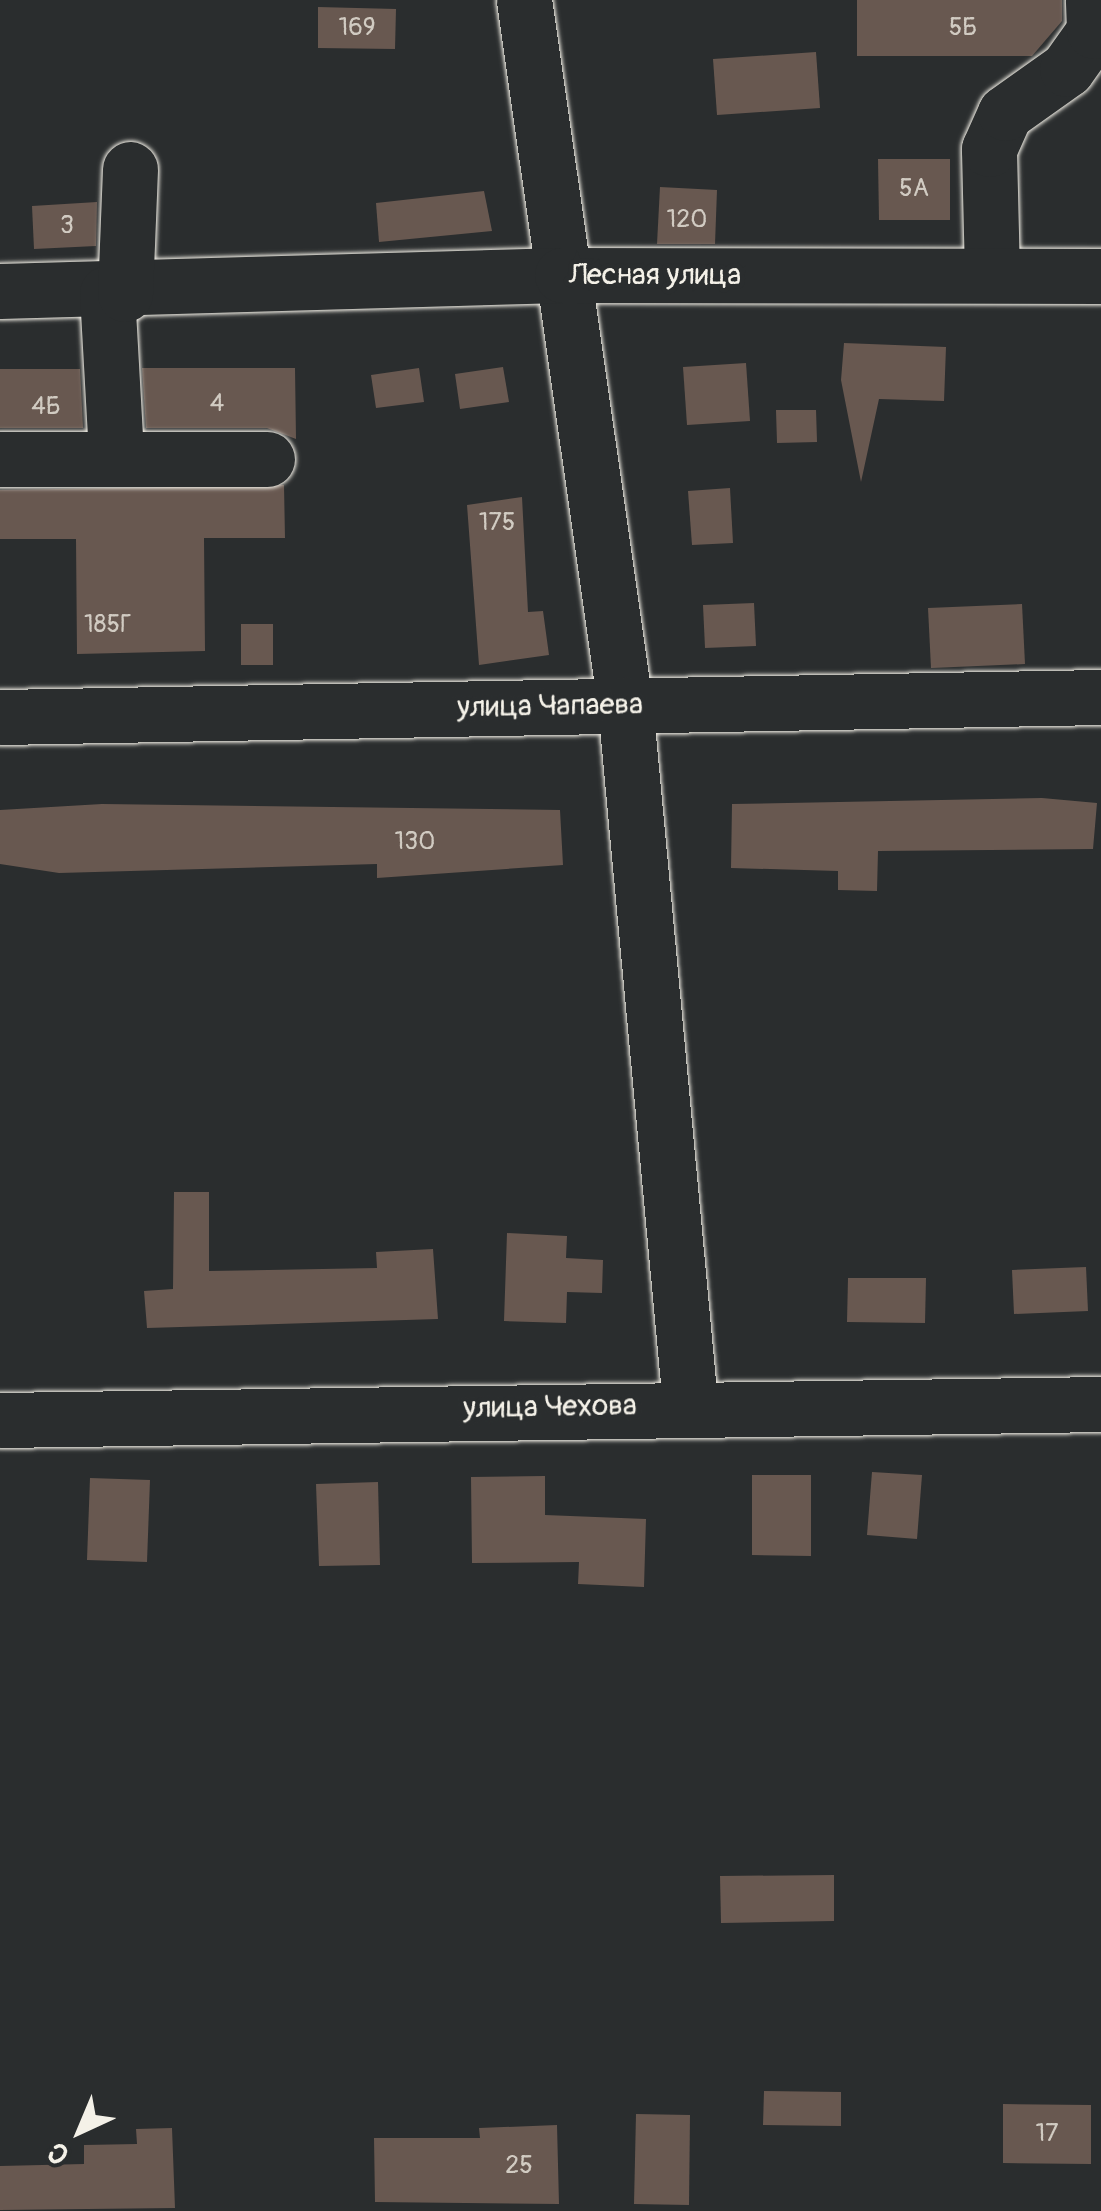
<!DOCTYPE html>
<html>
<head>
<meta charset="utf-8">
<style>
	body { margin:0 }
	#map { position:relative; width:1101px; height:2211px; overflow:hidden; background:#2a2d2e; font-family:Pangolin,sans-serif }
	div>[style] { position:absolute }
	.building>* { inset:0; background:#685850 }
	.roads { filter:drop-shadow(0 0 2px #f4f1e8) drop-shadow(0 0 2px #f4f1e8) }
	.minor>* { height:55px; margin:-27.5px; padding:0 27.5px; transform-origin:27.5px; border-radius:27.5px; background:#2a2d2e }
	span { translate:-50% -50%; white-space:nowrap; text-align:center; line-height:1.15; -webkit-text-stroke:10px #2a2d2e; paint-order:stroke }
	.number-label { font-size:25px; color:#d1cbc2 }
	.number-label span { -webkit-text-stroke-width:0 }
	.street-label { font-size:30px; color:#f4f1e8 }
	.north { position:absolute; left:30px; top:2081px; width:100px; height:100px; -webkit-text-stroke:8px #2a2d2e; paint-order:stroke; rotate:224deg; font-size:28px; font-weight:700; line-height:40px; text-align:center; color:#f4f1e8 }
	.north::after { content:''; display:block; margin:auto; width:35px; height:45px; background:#f4f1e8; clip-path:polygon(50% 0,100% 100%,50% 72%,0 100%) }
</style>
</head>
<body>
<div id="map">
	<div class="building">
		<i style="clip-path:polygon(857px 0,1062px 0,1062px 21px,1032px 56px,857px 56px)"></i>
		<i style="clip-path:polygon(318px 7px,396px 9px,395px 49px,318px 48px)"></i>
		<i style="clip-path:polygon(816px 52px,820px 108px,717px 115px,713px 59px)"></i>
		<i style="clip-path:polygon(878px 159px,950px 159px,950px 220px,879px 220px)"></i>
		<i style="clip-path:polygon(660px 187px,717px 190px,715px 244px,657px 244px)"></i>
		<i style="clip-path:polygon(484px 191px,492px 231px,379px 242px,376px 203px)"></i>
		<i style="clip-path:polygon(97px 202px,96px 246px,34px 249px,32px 206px)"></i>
		<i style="clip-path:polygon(844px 343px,946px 347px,944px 401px,879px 399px,861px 482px,841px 380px)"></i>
		<i style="clip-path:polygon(746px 363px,750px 421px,687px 425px,683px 367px)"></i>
		<i style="clip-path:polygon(503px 367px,509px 402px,460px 409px,455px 374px)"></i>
		<i style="clip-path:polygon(142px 368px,295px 368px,296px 439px,267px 428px,146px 428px)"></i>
		<i style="clip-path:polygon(419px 368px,424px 402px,376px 408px,371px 375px)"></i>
		<i style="clip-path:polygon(0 369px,80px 369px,83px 428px,0 428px)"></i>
		<i style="clip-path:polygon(776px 410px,816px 410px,817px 442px,777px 443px)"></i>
		<i style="clip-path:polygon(284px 485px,285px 538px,204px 538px,205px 651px,77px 654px,76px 539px,0 539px,0 490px)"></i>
		<i style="clip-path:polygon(730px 488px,733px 543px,692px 545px,688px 491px)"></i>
		<i style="clip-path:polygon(522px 497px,528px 612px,543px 611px,549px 655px,479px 665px,467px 505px)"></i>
		<i style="clip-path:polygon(754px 603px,756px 646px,705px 648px,703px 605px)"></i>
		<i style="clip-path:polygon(1022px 604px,1025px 664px,931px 668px,928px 608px)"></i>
		<i style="clip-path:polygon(241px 624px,273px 624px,273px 665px,241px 665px)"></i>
		<i style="clip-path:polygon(1042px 798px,1097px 803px,1093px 849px,878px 851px,877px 891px,838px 890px,838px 871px,731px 868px,732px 804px)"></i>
		<i style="clip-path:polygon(102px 804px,560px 810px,563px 865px,377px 878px,377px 864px,59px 873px,0 864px,0 810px)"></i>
		<i style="clip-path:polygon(174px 1192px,209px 1192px,209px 1271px,377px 1268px,376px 1252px,433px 1249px,438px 1319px,147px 1328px,144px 1291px,173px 1289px)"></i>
		<i style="clip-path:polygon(507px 1233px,567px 1236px,566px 1258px,603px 1260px,602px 1293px,567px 1292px,566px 1323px,504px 1321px)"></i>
		<i style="clip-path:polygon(1086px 1267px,1088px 1311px,1014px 1314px,1012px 1270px)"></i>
		<i style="clip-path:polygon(848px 1278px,926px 1278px,925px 1323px,847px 1322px)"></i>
		<i style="clip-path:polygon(872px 1472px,922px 1475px,917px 1539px,867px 1535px)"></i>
		<i style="clip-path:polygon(752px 1475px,811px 1475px,811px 1556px,752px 1555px)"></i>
		<i style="clip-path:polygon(545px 1476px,545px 1515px,646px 1519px,644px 1587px,578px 1584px,579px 1562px,472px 1563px,471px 1477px)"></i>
		<i style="clip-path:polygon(90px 1478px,150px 1480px,147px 1562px,87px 1560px)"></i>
		<i style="clip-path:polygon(378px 1482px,380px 1565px,319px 1566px,316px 1484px)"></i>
		<i style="clip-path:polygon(834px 1875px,834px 1921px,721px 1923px,720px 1876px)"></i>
		<i style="clip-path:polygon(764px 2091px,841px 2092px,841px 2126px,763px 2125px)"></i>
		<i style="clip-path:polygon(1003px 2104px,1091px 2105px,1091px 2164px,1003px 2163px)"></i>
		<i style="clip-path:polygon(636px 2114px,690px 2115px,689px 2205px,634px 2204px)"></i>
		<i style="clip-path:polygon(557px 2125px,559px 2204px,375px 2202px,374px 2138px,480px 2138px,479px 2128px)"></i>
		<i style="clip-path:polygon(172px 2128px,175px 2208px,0 2210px,0 2166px,84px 2164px,84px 2145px,137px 2144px,136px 2129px)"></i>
	</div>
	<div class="roads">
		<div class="minor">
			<i style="left:524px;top:0;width:711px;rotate:81.84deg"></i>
			<i style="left:625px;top:704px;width:703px;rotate:84.69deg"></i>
			<i style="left:992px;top:274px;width:125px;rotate:-91.4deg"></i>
			<i style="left:989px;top:149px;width:39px;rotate:-66deg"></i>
			<i style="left:1005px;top:113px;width:76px;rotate:-35.4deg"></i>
			<i style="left:1067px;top:69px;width:47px;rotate:-54.6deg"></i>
			<i style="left:1094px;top:31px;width:31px;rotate:-92deg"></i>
			<i style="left:0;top:291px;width:562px;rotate:-1.63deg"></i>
			<i style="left:562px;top:275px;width:539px;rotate:0.11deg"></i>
			<i style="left:107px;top:293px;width:162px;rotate:86.8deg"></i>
			<i style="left:125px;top:294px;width:125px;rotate:-87.7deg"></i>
			<i style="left:0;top:459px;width:267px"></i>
			<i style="left:0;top:717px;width:1101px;rotate:-1.04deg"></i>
			<i style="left:0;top:1420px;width:1101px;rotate:-0.83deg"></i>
		</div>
	</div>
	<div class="number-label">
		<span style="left:357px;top:28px">169</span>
		<span style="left:963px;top:28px">5Б</span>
		<span style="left:914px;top:189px">5А</span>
		<span style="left:687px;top:220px">120</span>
		<span style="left:67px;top:226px">3</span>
		<span style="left:217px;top:404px">4</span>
		<span style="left:46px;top:407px">4Б</span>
		<span style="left:497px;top:523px">175</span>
		<span style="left:108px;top:625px">185Г</span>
		<span style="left:415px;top:842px">130</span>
		<span style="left:1047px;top:2134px">17</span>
		<span style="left:519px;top:2166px">25</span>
	</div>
	<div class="street-label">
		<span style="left:655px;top:275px">Лесная улица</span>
		<span style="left:550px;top:706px;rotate:-1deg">улица Чапаева</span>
		<span style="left:550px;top:1407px;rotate:-1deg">улица Чехова</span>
	</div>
	<div class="north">С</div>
</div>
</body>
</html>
